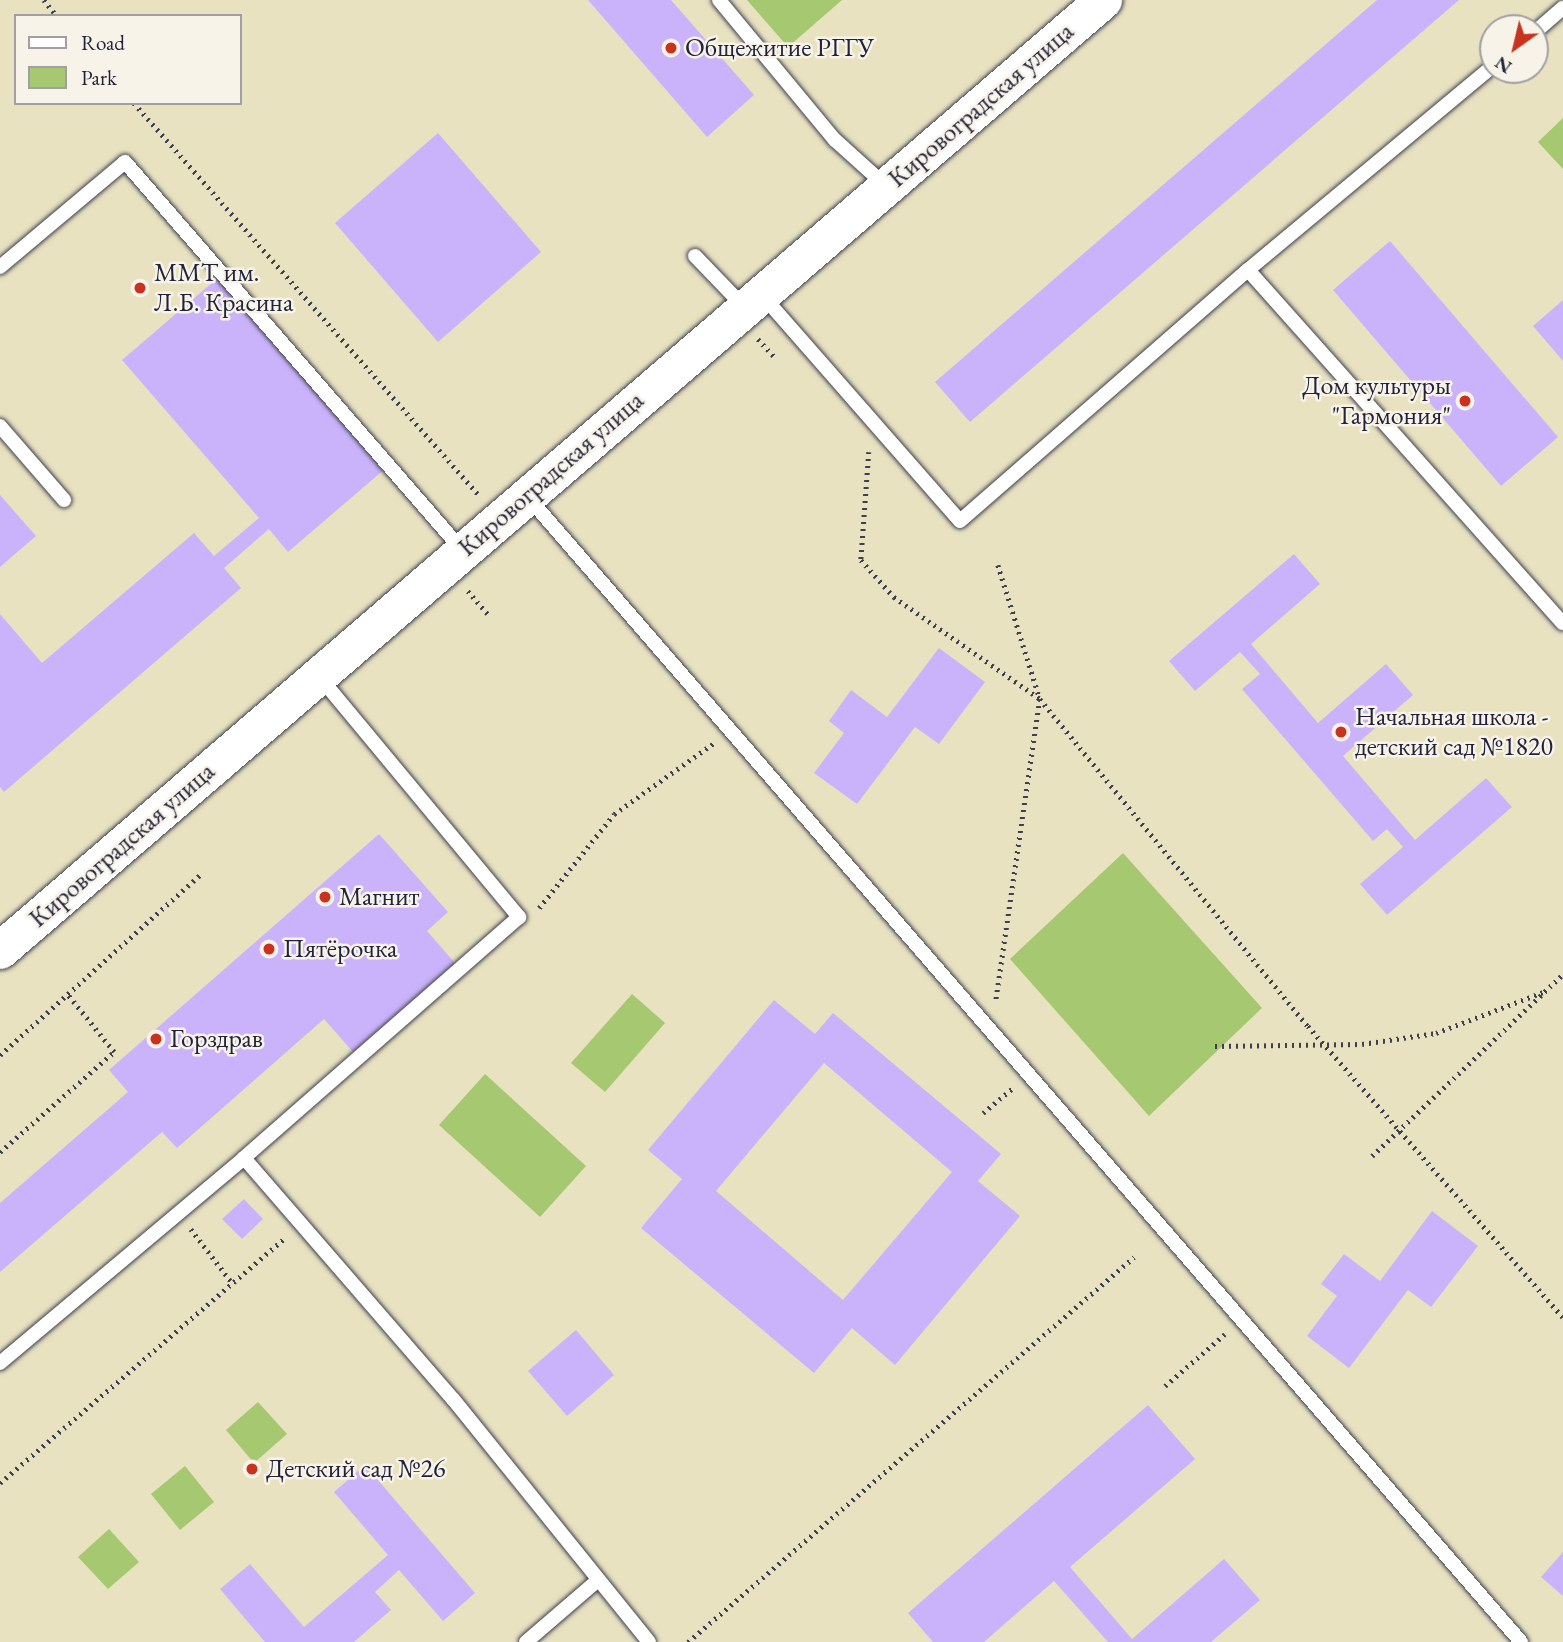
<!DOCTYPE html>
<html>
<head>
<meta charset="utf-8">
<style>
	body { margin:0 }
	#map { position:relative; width:1563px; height:1642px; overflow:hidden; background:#e8e2c1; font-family:"EB Garamond",serif }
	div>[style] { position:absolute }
	.green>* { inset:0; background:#a6c871 }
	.building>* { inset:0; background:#cbb3fc }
	.path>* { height:4.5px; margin-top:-2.25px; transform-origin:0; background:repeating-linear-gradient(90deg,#403f4f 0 2px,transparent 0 7px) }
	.roads { filter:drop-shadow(0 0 2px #403f4f) drop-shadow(0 0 2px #403f4f) }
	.service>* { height:14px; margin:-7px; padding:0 7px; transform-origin:7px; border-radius:7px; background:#fff }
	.tertiary>* { height:37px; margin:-18.5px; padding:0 18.5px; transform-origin:18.5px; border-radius:18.5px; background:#fff }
	.dots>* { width:19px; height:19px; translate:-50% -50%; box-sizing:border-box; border:4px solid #f7f3e8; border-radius:50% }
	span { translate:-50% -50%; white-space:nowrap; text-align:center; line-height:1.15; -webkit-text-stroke:5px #f7f3e8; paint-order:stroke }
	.poi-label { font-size:26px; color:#22223b }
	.left { translate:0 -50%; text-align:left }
	.right { translate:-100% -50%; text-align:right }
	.street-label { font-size:26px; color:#22223b }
	.legend { position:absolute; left:14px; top:14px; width:228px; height:91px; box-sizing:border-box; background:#f7f3e8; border:2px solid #a29fa3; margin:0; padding:9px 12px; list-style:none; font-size:21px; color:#22223b }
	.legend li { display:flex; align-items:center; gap:14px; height:35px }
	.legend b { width:35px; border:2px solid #a29fa3 }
	.north { position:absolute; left:1479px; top:14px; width:70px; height:70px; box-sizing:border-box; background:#f7f3e8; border:2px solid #a29fa3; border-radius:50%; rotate:214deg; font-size:19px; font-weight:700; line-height:28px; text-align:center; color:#22223b }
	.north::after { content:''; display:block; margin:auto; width:24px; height:32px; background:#c8321e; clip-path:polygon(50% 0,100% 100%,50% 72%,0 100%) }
</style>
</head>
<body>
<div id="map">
	<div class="green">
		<i style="clip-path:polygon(747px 0,842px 0,788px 47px)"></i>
		<i style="clip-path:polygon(1563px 118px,1563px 169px,1538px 142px)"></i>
		<i style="clip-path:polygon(1123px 853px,1262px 1008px,1149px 1116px,1010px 959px)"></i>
		<i style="clip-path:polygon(632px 994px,665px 1023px,605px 1092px,571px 1063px)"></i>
		<i style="clip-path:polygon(485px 1074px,586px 1166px,540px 1217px,439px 1125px)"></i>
		<i style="clip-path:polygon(258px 1402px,287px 1434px,254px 1463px,226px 1430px)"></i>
		<i style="clip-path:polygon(185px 1466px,214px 1502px,180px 1530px,151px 1494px)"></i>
		<i style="clip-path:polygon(109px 1529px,139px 1562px,108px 1589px,78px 1557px)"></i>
	</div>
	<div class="building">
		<i style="clip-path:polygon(588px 0,671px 0,754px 95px,707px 137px)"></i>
		<i style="clip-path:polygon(1377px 0,1459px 0,970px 422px,935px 382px)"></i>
		<i style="clip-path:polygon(438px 133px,541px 252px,438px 342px,335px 223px)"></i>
		<i style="clip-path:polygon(1390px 241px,1558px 437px,1501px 486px,1333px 290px)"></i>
		<i style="clip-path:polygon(220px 276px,386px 468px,288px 552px,269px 529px,224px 568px,241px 588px,4px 792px,0 787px,0 614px,42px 663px,194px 533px,214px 556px,259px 518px,122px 360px)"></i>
		<i style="clip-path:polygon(1563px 300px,1563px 361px,1533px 326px)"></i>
		<i style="clip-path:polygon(0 495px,36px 536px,0 567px)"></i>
		<i style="clip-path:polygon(1294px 554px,1320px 584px,1251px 644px,1318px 723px,1386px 664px,1413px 695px,1343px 756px,1415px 840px,1486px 778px,1512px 807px,1387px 915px,1360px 884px,1403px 847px,1387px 829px,1373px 841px,1242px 689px,1260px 674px,1240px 652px,1195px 691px,1169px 661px)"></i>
		<i style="clip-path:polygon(939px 648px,985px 682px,939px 744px,915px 727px,857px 804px,814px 773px,844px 733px,829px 721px,851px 690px,887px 717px)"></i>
		<i style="clip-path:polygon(379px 834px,448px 912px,427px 931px,455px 963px,353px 1052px,324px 1019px,177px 1148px,162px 1132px,0 1272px,0 1203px,128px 1092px,109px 1070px)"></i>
		<i style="clip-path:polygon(evenodd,774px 1000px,815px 1034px,833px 1013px,1001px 1154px,978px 1181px,1020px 1216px,895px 1365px,852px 1328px,814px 1373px,641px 1228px,682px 1179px,648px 1150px,774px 1000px,824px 1063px,952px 1172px,843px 1300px,716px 1191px,824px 1063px)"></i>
		<i style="clip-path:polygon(244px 1199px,263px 1219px,242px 1239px,222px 1219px)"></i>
		<i style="clip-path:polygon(1432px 1211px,1478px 1246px,1431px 1307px,1408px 1290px,1349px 1368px,1307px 1336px,1337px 1296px,1321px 1284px,1344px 1254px,1380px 1281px)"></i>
		<i style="clip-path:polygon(576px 1330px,614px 1375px,567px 1416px,528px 1371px)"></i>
		<i style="clip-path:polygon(1148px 1405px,1195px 1459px,1070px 1567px,1132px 1639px,1224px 1559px,1260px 1600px,1211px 1642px,1108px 1642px,1054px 1581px,984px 1642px,933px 1642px,908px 1613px)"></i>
		<i style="clip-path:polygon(365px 1465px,475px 1593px,443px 1621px,399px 1570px,375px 1592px,391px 1610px,354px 1642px,265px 1642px,220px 1589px,250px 1564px,304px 1627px,388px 1555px,334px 1492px)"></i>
		<i style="clip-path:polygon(1563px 1552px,1563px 1596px,1541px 1577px)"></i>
	</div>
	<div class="path">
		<i style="left:44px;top:0;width:21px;rotate:51deg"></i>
		<i style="left:134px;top:103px;width:521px;rotate:48.66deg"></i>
		<i style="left:758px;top:339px;width:25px;rotate:47deg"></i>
		<i style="left:869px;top:452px;width:108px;rotate:94.2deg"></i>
		<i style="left:861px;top:560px;width:50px;rotate:48.3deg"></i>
		<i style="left:894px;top:597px;width:178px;rotate:34.9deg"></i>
		<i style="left:1040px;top:699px;width:306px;rotate:98.3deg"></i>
		<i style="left:998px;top:565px;width:140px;rotate:72.6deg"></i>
		<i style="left:1040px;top:699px;width:423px;rotate:50.7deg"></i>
		<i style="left:1308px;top:1026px;width:387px;rotate:48.8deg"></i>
		<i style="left:468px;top:591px;width:30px;rotate:49deg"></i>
		<i style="left:539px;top:908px;width:120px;rotate:-51.4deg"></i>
		<i style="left:614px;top:814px;width:123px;rotate:-35.4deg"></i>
		<i style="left:1215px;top:1046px;width:147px;rotate:-0.8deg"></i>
		<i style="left:1362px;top:1044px;width:75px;rotate:-8.5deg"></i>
		<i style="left:1436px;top:1033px;width:118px;rotate:-20.9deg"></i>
		<i style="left:0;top:1055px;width:269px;rotate:-42deg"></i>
		<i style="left:983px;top:1113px;width:39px;rotate:-40deg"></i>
		<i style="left:0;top:1152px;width:152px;rotate:-41.3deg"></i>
		<i style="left:114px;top:1052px;width:75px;rotate:-129deg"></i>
		<i style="left:1372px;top:1156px;width:264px;rotate:-43.6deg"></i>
		<i style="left:191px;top:1229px;width:69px;rotate:52.6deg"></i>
		<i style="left:1165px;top:1386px;width:79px;rotate:-40.9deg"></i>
		<i style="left:0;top:1483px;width:377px;rotate:-40.7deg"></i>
		<i style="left:688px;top:1642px;width:589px;rotate:-40.8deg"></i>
	</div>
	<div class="roads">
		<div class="service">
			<i style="left:719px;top:0;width:182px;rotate:50.4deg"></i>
			<i style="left:835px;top:140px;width:69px;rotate:42deg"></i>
			<i style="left:1535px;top:32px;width:37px;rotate:-41deg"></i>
			<i style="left:695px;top:256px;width:71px;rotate:46.1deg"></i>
			<i style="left:0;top:267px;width:163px;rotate:-40deg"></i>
			<i style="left:125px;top:162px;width:514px;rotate:49.02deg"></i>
			<i style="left:1248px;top:270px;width:319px;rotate:-39.8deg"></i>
			<i style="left:762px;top:295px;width:300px;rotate:48.8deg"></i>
			<i style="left:960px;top:521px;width:382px;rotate:-41.1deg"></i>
			<i style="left:1248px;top:270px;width:473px;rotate:48.3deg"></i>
			<i style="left:0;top:426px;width:98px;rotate:49.1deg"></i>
			<i style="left:527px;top:496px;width:1517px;rotate:49.06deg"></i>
			<i style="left:318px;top:675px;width:315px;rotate:50.3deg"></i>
			<i style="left:519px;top:917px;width:366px;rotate:138.8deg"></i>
			<i style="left:244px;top:1158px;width:319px;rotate:49.1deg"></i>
			<i style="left:453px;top:1399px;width:312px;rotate:51.1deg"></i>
			<i style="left:0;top:1363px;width:319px;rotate:-40deg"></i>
			<i style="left:526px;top:1642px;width:95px;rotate:-40.7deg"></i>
		</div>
		<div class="tertiary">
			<i style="left:0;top:950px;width:1456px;rotate:-40.74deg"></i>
		</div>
	</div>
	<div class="dots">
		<i style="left:671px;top:48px;background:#c8321e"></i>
		<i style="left:140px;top:288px;background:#c8321e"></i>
		<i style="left:1465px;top:401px;background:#c8321e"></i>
		<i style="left:1341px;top:732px;background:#c8321e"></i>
		<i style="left:325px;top:897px;background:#c8321e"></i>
		<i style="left:269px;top:949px;background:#c8321e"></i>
		<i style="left:156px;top:1039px;background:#c8321e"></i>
		<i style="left:252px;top:1469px;background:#c8321e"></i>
	</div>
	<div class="poi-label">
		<span class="left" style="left:685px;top:48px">Общежитие РГГУ</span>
		<span class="left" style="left:154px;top:288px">ММТ им.<br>Л.Б. Красина</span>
		<span class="right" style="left:1451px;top:401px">Дом культуры<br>"Гармония"</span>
		<span class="left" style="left:1355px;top:732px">Начальная школа -<br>детский сад №1820</span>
		<span class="left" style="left:339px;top:897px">Магнит</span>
		<span class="left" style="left:283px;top:949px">Пятёрочка</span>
		<span class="left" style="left:170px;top:1039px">Горздрав</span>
		<span class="left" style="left:266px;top:1469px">Детский сад №26</span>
	</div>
	<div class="street-label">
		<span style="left:981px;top:105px;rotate:-41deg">Кировоградская улица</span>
		<span style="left:551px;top:474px;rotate:-41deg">Кировоградская улица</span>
		<span style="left:122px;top:845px;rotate:-41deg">Кировоградская улица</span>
	</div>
	<ul class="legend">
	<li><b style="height:9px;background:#fff"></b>Road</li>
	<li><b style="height:19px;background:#a6c871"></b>Park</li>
	</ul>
	<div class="north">N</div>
</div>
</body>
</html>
